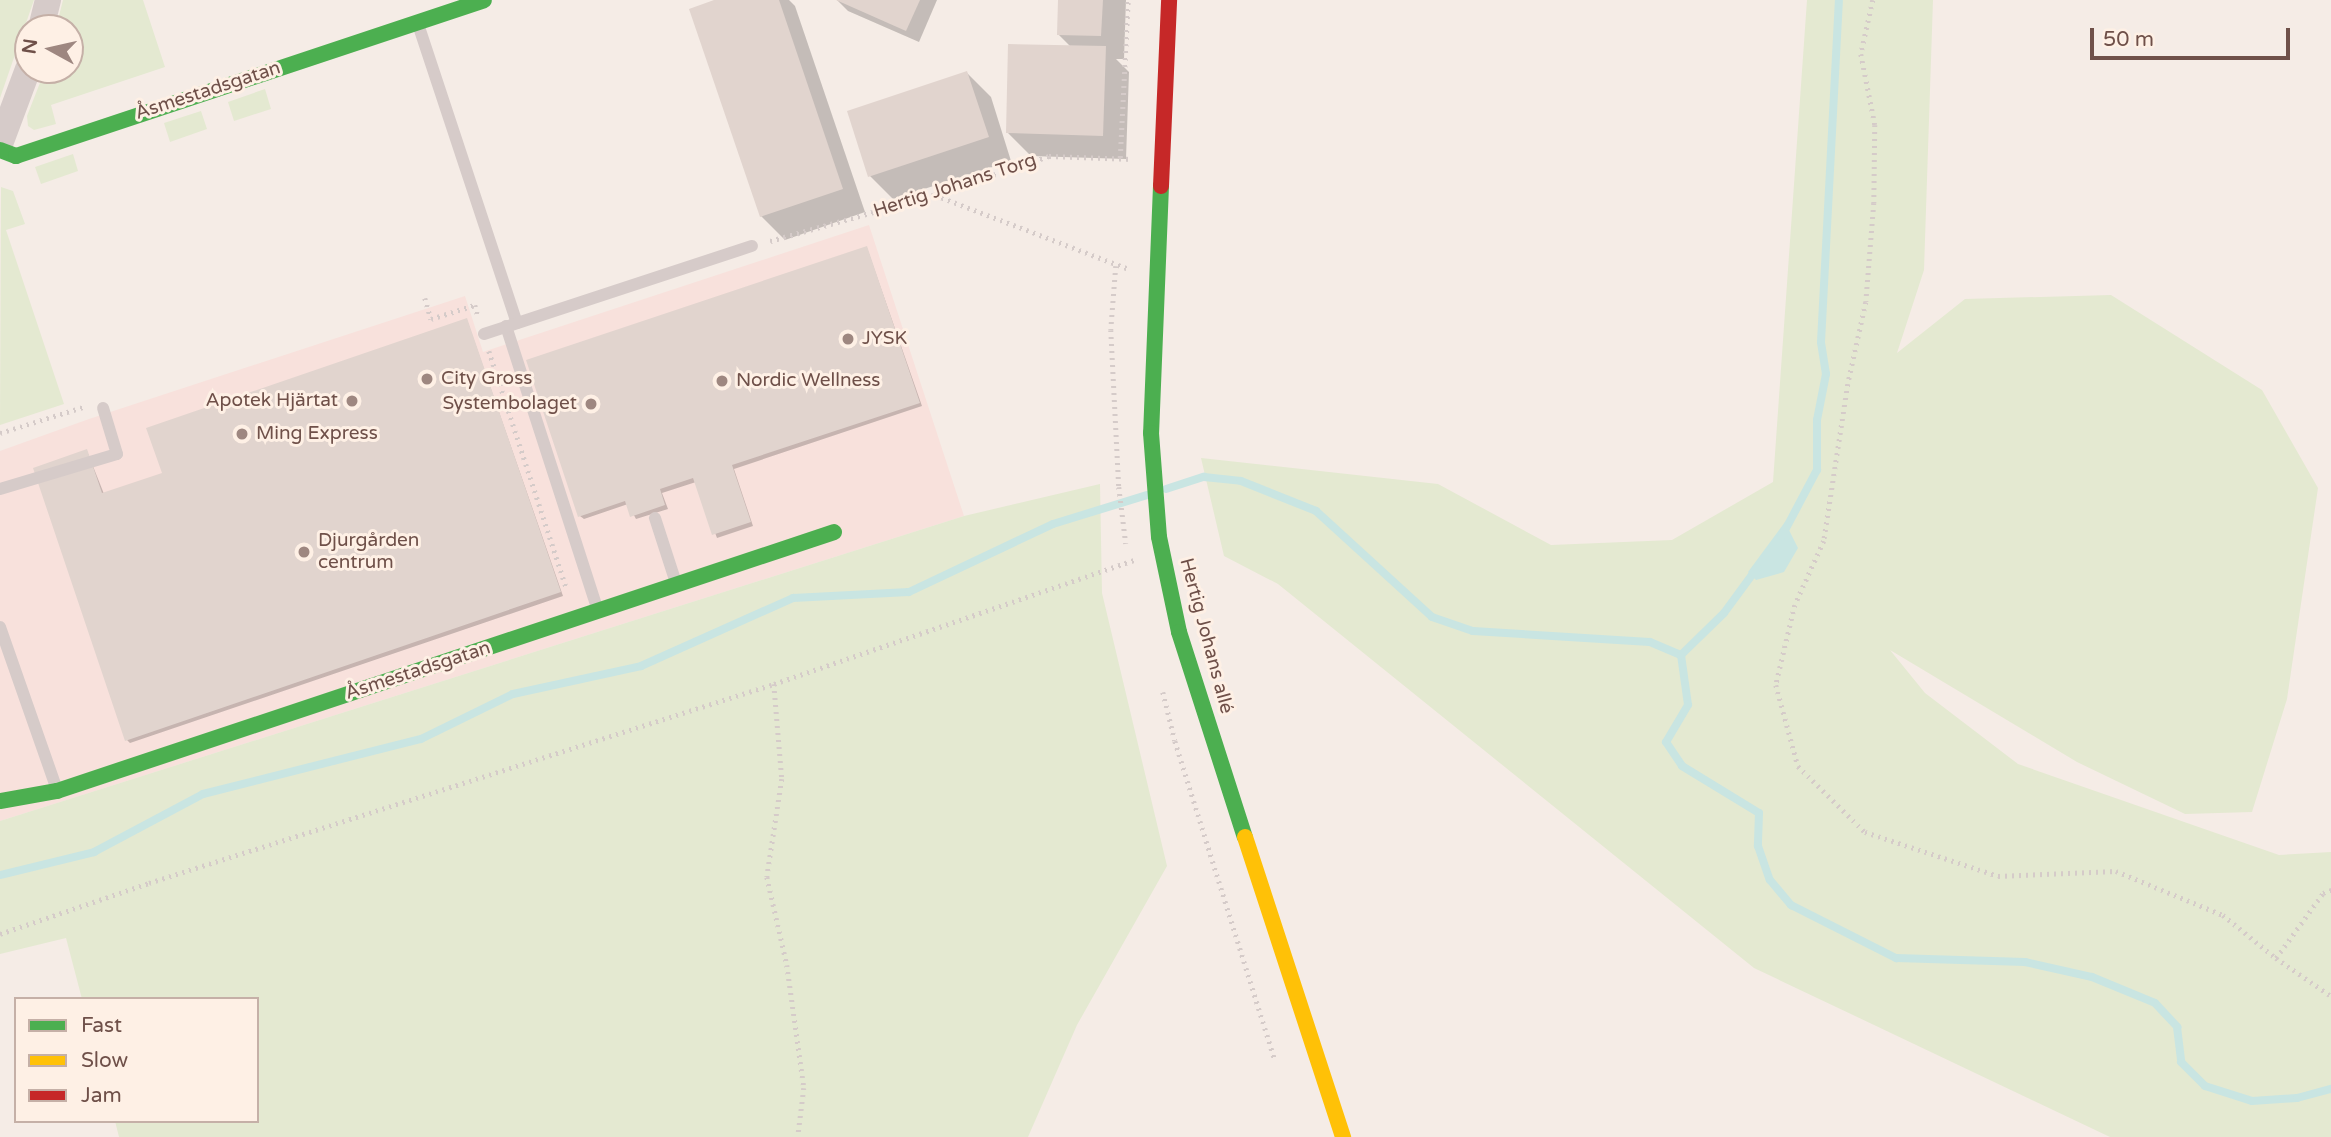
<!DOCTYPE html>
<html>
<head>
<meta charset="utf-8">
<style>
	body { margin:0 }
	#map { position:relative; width:2331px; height:1137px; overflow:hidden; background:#f5ece6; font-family:"Varela Round",sans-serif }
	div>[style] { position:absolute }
	.commercial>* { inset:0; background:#f8e1dc }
	.green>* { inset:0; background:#e4e9d1 }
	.water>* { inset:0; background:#c9e5e2 }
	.shadow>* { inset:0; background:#0003 }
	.stream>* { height:8px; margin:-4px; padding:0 4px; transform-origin:4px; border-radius:4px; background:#c9e5e2 }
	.building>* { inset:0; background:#e1d4ce }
	.path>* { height:4.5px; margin-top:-2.25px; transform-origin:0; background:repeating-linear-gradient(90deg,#d5cbc9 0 2px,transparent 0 7px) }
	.lane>* { height:12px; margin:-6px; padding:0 6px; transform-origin:6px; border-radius:6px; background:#d6cbc9 }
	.street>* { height:26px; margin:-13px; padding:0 13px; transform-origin:13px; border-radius:13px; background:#d6cbc9 }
	.fast>* { height:16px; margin:-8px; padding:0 8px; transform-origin:8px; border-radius:8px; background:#4caf50 }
	.slow>* { height:16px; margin:-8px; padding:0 8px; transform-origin:8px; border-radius:8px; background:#ffc107 }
	.jam>* { height:16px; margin:-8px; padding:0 8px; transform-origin:8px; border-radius:8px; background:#c62828 }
	.dots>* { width:19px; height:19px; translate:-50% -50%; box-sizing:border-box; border:4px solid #fef0e5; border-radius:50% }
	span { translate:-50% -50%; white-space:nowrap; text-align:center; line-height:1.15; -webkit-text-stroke:6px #fef0e5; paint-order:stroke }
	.street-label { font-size:19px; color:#6f5049 }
	.poi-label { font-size:19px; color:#6f5049 }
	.left { translate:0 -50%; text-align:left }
	.right { translate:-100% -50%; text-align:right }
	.legend { position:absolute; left:14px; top:997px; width:245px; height:126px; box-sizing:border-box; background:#fef0e5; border:2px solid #c5b0a7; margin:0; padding:9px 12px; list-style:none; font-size:21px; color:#6f5049 }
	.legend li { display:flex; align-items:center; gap:14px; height:35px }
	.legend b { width:35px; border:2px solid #c5b0a7 }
	.north { position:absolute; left:14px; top:14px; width:70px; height:70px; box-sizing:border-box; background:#fef0e5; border:2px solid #c5b0a7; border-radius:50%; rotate:278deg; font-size:19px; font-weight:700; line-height:28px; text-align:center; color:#6f5049 }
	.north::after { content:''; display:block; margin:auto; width:24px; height:32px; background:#9e8780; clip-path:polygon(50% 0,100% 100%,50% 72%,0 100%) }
	.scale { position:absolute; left:2090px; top:28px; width:200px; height:32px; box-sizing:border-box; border:4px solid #6f5049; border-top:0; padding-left:9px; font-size:21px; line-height:24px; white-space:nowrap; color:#6f5049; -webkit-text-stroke:5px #fef0e5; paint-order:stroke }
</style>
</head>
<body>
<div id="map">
	<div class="commercial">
		<i style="clip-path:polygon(869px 225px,964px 516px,0 821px,0 451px,89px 419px,465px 296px,483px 352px)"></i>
	</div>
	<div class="green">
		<i style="clip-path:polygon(0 0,34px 0,0 98px)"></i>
		<i style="clip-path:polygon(63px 0,143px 0,165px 67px,51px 105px,56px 124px,34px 130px,28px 126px,27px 116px,45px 70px,70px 70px,70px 28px,56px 28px)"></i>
		<i style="clip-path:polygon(1807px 0,1933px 0,1924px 270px,1897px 353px,1965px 299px,2111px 295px,2262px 390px,2318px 488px,2287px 699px,2252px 812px,2185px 814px,2077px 762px,1890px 650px,1925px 693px,2018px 764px,2279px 855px,2331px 852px,2331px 1137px,2110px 1137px,1754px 968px,1278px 584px,1224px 556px,1201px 458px,1438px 484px,1551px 545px,1672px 540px,1773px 482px)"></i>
		<i style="clip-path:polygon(265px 89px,271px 109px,234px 121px,228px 102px)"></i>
		<i style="clip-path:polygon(201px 111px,207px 129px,170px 142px,164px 123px)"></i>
		<i style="clip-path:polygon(73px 154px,78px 171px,41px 184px,35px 167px)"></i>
		<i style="clip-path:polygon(1px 187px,13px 191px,25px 224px,6px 230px,64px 404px,0 425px)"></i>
		<i style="clip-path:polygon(1100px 484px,1102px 593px,1167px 866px,1077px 1025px,1028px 1137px,119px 1137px,115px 1121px,257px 1121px,257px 999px,82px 999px,66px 938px,0 954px,0 821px,964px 516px)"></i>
	</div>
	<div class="water">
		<i style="clip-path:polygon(1785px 522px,1798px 548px,1784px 572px,1756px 580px,1748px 572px)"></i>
	</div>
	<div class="shadow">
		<i style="clip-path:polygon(719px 0,789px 0,795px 6px,865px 212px,785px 240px,761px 216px)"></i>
		<i style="clip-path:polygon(837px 0,937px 0,919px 42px,848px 11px)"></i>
		<i style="clip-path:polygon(1059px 0,1126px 0,1124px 59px,1116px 59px,1129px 72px,1126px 159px,1031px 156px,1008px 133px,1071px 47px,1058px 34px)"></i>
		<i style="clip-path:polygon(967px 73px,991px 97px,1011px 161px,893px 199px,870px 176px)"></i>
		<i style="clip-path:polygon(867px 248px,922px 406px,734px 469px,753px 526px,717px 538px,696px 482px,662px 493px,668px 509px,636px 519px,628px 504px,584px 519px,580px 516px)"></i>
		<i style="clip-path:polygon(467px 320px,563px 596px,130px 743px,127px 740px,87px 451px,104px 494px,164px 474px)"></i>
	</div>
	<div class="stream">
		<i style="left:1166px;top:489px;width:40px;rotate:-18deg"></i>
		<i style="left:1204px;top:477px;width:37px;rotate:6deg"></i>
		<i style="left:1241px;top:481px;width:81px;rotate:21.8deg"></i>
		<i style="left:1316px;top:511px;width:157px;rotate:42.4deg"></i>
		<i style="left:1432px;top:617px;width:43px;rotate:18.9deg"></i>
		<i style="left:1473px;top:631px;width:177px;rotate:3.6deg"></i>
		<i style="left:1650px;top:642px;width:34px;rotate:23deg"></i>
		<i style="left:1681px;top:655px;width:50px;rotate:82deg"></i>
		<i style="left:1688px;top:705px;width:43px;rotate:120.7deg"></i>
		<i style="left:1666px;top:742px;width:29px;rotate:56deg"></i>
		<i style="left:1682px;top:766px;width:90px;rotate:31.4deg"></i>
		<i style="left:1759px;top:813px;width:33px;rotate:92deg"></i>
		<i style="left:1758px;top:846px;width:36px;rotate:71deg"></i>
		<i style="left:1770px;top:880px;width:33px;rotate:50deg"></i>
		<i style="left:1791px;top:905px;width:118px;rotate:26.8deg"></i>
		<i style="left:1896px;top:958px;width:129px;rotate:1.8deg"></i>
		<i style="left:2025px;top:962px;width:69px;rotate:12.6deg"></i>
		<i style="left:2092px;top:977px;width:68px;rotate:22.4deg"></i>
		<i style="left:2155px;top:1003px;width:33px;rotate:47deg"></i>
		<i style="left:2177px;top:1027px;width:35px;rotate:83deg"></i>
		<i style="left:2181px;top:1062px;width:34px;rotate:45deg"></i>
		<i style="left:2205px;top:1086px;width:49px;rotate:17.7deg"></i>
		<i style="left:2252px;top:1101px;width:45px;rotate:-3.8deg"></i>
		<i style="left:2297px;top:1098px;width:35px;rotate:-15deg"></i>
		<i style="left:1782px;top:536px;width:75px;rotate:-62.1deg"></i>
		<i style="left:1817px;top:470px;width:50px;rotate:-90deg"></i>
		<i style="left:1817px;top:420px;width:47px;rotate:-78.9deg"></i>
		<i style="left:1826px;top:374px;width:32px;rotate:-99deg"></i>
		<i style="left:1821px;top:342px;width:342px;rotate:-87deg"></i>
		<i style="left:1681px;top:655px;width:60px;rotate:-44.3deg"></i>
		<i style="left:1724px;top:613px;width:56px;rotate:-53.7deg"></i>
		<i style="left:0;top:875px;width:97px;rotate:-13.7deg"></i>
		<i style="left:94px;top:852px;width:123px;rotate:-28deg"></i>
		<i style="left:203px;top:794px;width:225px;rotate:-14.2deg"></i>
		<i style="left:421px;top:739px;width:102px;rotate:-26.1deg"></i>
		<i style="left:513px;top:694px;width:131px;rotate:-12.3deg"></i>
		<i style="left:641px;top:666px;width:167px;rotate:-24.1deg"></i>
		<i style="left:793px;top:598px;width:116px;rotate:-3deg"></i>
		<i style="left:909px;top:592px;width:159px;rotate:-25.3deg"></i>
		<i style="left:1053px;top:524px;width:98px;rotate:-17.1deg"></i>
	</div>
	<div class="building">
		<i style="clip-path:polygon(714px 0,779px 0,843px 189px,760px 217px,689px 9px)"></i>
		<i style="clip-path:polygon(836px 0,920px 0,906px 31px)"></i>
		<i style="clip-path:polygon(1058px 0,1103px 0,1101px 36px,1057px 35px)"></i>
		<i style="clip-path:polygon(1008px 44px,1106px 46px,1103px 136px,1006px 133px)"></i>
		<i style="clip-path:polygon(967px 71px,989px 137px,868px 177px,847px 111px)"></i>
		<i style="clip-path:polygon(867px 246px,920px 403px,732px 465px,751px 522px,712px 535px,693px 478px,660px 489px,665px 505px,630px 517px,625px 501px,578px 517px,526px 360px)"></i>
		<i style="clip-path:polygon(467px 318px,561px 592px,125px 741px,33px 468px,87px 449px,102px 493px,162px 473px,146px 428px)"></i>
	</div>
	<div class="path">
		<i style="left:1873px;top:0;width:55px;rotate:102.5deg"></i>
		<i style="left:1861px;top:54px;width:72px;rotate:78.8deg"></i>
		<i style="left:1875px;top:125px;width:78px;rotate:90.7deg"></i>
		<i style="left:1874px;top:203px;width:99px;rotate:94.6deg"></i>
		<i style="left:1866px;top:302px;width:84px;rotate:102.4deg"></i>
		<i style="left:1848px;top:384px;width:159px;rotate:98.7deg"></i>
		<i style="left:1824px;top:541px;width:70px;rotate:114.4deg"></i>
		<i style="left:1795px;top:605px;width:82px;rotate:103.4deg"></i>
		<i style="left:1776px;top:685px;width:84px;rotate:74.8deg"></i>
		<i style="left:1798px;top:766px;width:94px;rotate:44.6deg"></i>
		<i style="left:1865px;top:832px;width:140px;rotate:18.3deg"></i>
		<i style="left:1998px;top:876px;width:118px;rotate:-2.4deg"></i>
		<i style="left:2116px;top:871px;width:116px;rotate:22.4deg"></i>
		<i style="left:2223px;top:915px;width:68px;rotate:39.1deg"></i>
		<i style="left:2276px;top:958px;width:67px;rotate:34.6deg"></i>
		<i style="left:1120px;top:158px;width:158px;rotate:-87.1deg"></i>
		<i style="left:935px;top:195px;width:208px;rotate:20.9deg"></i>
		<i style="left:770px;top:241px;width:170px;rotate:-15.7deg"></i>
		<i style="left:934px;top:195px;width:121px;rotate:-18.7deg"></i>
		<i style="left:1049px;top:156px;width:84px;rotate:2deg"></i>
		<i style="left:1116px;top:266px;width:64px;rotate:94.5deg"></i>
		<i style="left:1111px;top:330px;width:157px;rotate:87.1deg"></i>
		<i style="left:1119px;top:487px;width:57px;rotate:83deg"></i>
		<i style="left:425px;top:298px;width:22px;rotate:74deg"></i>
		<i style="left:431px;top:319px;width:46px;rotate:-17.7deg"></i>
		<i style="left:475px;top:305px;width:11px;rotate:75deg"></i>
		<i style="left:489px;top:351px;width:250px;rotate:71.9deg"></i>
		<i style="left:0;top:433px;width:90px;rotate:-17.4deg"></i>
		<i style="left:774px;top:684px;width:95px;rotate:85.2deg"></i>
		<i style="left:782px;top:779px;width:99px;rotate:98.7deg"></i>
		<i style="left:767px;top:877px;width:90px;rotate:77.2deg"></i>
		<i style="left:787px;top:965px;width:124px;rotate:82.1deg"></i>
		<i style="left:804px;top:1088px;width:49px;rotate:97deg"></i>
		<i style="left:1163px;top:692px;width:50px;rotate:76.2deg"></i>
		<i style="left:1175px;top:741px;width:335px;rotate:72.6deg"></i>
		<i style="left:0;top:934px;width:157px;rotate:-18.9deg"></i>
		<i style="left:149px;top:883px;width:656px;rotate:-17.66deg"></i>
		<i style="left:774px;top:684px;width:382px;rotate:-19deg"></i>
		<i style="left:2276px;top:958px;width:80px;rotate:-54.1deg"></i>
		<i style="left:2323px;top:893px;width:9px;rotate:-21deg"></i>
	</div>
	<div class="lane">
		<i style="left:418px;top:24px;width:315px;rotate:71.7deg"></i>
		<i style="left:506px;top:326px;width:295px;rotate:72.1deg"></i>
		<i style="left:484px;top:334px;width:282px;rotate:-18.2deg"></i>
		<i style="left:0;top:489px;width:122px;rotate:-16.7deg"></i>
		<i style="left:117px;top:454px;width:48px;rotate:-106.9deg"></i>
		<i style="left:655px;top:518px;width:68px;rotate:72.1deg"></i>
		<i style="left:0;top:627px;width:170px;rotate:70.7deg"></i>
	</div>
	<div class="street">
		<i style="left:41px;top:28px;width:29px;rotate:-76deg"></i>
		<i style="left:0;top:144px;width:80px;rotate:-69.5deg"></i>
	</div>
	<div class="fast">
		<i style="left:0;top:150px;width:17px;rotate:21deg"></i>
		<i style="left:16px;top:156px;width:493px;rotate:-18.4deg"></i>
		<i style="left:1161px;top:186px;width:247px;rotate:92.3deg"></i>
		<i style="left:1151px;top:433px;width:104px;rotate:85.6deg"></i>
		<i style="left:1159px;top:537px;width:97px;rotate:78.1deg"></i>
		<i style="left:1179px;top:632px;width:215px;rotate:72.2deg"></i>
		<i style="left:0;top:801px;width:58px;rotate:-10deg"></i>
		<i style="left:57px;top:791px;width:819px;rotate:-18.43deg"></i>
	</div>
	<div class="slow">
		<i style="left:1245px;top:837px;width:316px;rotate:71.9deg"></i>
	</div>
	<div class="jam">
		<i style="left:1161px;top:186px;width:186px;rotate:-87.5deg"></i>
	</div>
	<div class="dots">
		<i style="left:848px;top:339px;background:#9e8780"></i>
		<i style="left:427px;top:379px;background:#9e8780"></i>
		<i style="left:722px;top:381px;background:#9e8780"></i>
		<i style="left:352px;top:401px;background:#9e8780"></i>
		<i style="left:591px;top:404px;background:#9e8780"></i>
		<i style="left:242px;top:434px;background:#9e8780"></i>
		<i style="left:304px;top:552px;background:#9e8780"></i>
	</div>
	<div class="street-label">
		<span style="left:208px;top:91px;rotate:-18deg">Åsmestadsgatan</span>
		<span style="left:955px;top:186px;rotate:-18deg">Hertig Johans Torg</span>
		<span style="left:1206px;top:636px;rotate:75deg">Hertig Johans allé</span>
		<span style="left:418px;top:671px;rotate:-18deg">Åsmestadsgatan</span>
	</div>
	<div class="poi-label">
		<span class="left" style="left:862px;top:339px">JYSK</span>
		<span class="left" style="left:441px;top:379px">City Gross</span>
		<span class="left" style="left:736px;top:381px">Nordic Wellness</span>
		<span class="right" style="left:338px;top:401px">Apotek Hjärtat</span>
		<span class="right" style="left:577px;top:404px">Systembolaget</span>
		<span class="left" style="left:256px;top:434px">Ming Express</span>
		<span class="left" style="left:318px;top:552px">Djurgården<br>centrum</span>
	</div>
	<ul class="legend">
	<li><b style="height:9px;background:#4caf50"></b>Fast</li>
	<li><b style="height:9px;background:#ffc107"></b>Slow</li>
	<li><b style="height:9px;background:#c62828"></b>Jam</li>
	</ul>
	<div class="north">N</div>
	<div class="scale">50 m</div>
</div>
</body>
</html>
